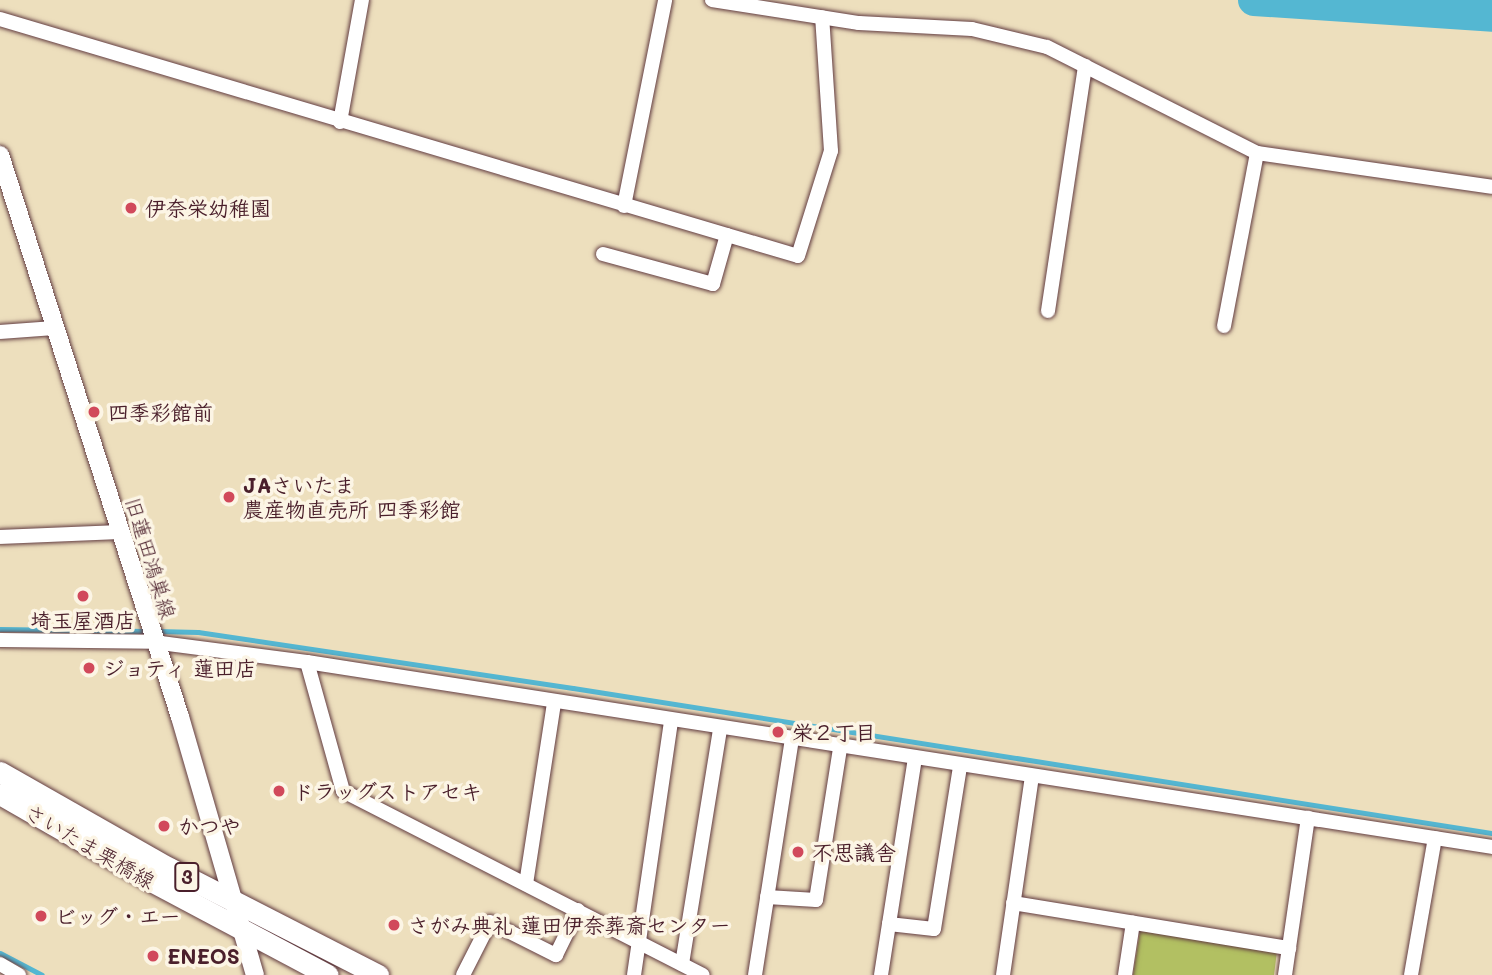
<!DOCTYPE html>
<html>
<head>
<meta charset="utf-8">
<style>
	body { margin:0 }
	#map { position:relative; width:1492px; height:975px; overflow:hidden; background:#eddfbd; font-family:Mali,"Klee One",sans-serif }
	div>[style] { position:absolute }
	.green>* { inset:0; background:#b2c062 }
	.water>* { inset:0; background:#54b7d2 }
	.stream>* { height:5px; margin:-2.5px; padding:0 2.5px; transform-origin:2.5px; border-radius:2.5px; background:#54b7d2 }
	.river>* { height:32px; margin:-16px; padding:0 16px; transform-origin:16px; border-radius:16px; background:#54b7d2 }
	.roads { filter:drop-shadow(0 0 2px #623c41) drop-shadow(0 0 2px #623c41) }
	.minor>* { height:14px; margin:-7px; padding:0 7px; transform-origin:7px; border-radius:7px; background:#fff }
	.tertiary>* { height:18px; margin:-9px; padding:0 9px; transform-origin:9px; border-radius:9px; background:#fff }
	.primary>* { height:21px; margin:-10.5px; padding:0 10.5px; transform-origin:10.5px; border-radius:10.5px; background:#fff }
	.dots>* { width:19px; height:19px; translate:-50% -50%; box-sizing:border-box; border:4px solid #fcf5e5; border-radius:50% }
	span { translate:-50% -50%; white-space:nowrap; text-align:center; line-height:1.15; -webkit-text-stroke:7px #fcf5e5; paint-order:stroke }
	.shield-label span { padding:2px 5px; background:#fcf5e5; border:2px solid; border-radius:5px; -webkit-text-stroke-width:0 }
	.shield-label { font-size:19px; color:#4a1f2b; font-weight:700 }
	.poi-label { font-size:21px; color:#4a1f2b; font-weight:700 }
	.left { translate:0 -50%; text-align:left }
	.street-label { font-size:21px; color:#4a1f2b }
</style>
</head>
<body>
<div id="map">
	<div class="green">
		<i style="clip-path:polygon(1140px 931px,1277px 951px,1274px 975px,1133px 975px)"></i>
	</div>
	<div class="water">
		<i style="clip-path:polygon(1332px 0,1441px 0,1492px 8px,1492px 29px)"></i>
	</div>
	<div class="stream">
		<i style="left:0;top:629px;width:147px;rotate:0.8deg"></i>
		<i style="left:157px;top:631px;width:41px;rotate:1.4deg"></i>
		<i style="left:198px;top:632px;width:379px;rotate:8.5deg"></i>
		<i style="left:573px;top:688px;width:930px;rotate:8.97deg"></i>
		<i style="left:0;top:953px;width:47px;rotate:27.6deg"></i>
	</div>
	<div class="river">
		<i style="left:1254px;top:0;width:239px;rotate:3.8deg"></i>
	</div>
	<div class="roads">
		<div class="minor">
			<i style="left:712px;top:0;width:149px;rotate:8.9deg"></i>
			<i style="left:859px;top:23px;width:113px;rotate:3deg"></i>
			<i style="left:972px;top:29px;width:77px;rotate:13.5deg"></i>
			<i style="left:1047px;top:47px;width:235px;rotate:26.8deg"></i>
			<i style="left:1257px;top:153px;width:237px;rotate:8.2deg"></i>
			<i style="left:0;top:19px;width:832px;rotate:16.54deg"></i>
			<i style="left:798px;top:256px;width:110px;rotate:-72.6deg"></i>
			<i style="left:831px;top:151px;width:134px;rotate:-93.8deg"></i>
			<i style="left:340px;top:122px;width:124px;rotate:-79.8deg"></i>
			<i style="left:624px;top:206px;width:210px;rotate:-78.7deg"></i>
			<i style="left:603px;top:254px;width:114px;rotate:15.3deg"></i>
			<i style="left:713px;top:284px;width:51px;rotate:-74.1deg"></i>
			<i style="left:1048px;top:311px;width:248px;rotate:-81.4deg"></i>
			<i style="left:1224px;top:326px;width:176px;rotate:-79.2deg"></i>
			<i style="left:0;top:332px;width:54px;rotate:-4.2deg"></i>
			<i style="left:0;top:537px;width:119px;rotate:-2.4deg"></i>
			<i style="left:0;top:640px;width:153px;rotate:0.7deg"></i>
			<i style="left:153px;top:642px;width:155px;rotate:7.4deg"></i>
			<i style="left:307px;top:662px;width:1199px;rotate:8.87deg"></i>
			<i style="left:307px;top:662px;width:134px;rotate:74.4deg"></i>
			<i style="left:343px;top:791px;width:404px;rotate:27.1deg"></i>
			<i style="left:526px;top:884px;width:183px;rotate:-81.2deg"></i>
			<i style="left:767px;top:897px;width:49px;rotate:3.5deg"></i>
			<i style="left:816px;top:900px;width:154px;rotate:-81deg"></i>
			<i style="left:1013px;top:903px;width:280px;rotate:9.3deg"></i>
			<i style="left:889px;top:924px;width:45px;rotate:6.3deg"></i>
			<i style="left:934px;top:929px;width:165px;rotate:-80.9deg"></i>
			<i style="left:0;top:964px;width:22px;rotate:30deg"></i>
			<i style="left:682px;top:964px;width:237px;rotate:-80.8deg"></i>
			<i style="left:463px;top:975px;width:59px;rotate:-63deg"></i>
			<i style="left:490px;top:922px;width:74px;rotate:26.6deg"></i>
			<i style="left:556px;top:955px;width:50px;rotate:-63.9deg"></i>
			<i style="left:634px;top:975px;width:256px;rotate:-81.7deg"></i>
			<i style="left:755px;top:975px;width:238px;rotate:-81.1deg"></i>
			<i style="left:881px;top:975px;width:219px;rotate:-81.1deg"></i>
			<i style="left:1003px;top:975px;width:200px;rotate:-81.7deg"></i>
			<i style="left:1125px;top:975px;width:53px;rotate:-81.3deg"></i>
			<i style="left:1285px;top:975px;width:159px;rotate:-81.7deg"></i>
			<i style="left:1411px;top:975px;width:139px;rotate:-80.1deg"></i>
		</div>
		<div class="tertiary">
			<i style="left:0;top:155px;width:590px;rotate:72.24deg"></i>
			<i style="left:180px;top:717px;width:269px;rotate:73.8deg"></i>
		</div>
		<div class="primary">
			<i style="left:0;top:772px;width:194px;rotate:29.6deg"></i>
			<i style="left:169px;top:868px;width:235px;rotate:27.1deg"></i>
			<i style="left:0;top:794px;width:174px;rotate:29.9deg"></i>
			<i style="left:151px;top:881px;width:200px;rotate:28deg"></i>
		</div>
	</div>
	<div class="dots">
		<i style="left:131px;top:208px;background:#d1495b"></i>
		<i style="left:94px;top:412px;background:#d1495b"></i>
		<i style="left:229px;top:497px;background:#d1495b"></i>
		<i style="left:83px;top:596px;background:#d1495b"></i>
		<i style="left:89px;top:668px;background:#d1495b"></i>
		<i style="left:778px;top:732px;background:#d1495b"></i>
		<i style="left:279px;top:791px;background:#d1495b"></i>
		<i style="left:164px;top:826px;background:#d1495b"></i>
		<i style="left:798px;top:852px;background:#d1495b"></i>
		<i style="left:41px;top:916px;background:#d1495b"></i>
		<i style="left:394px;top:925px;background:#d1495b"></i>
		<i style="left:153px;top:956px;background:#d1495b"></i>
	</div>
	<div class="shield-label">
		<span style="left:187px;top:877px">3</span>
	</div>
	<div class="poi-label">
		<span class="left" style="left:145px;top:208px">伊奈栄幼稚園</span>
		<span class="left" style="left:108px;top:412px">四季彩館前</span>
		<span class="left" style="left:243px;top:497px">JAさいたま<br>農産物直売所 四季彩館</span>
		<span style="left:83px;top:620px">埼玉屋酒店</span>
		<span class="left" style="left:103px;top:668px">ジョティ 蓮田店</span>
		<span class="left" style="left:792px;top:732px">栄２丁目</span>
		<span class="left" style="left:293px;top:791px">ドラッグストアセキ</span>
		<span class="left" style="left:178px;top:826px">かつや</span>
		<span class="left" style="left:812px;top:852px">不思議舎</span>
		<span class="left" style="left:55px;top:916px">ビッグ・エー</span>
		<span class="left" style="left:408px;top:925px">さがみ典礼 蓮田伊奈葬斎センター</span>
		<span class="left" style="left:167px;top:956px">ENEOS</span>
	</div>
	<div class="street-label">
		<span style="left:151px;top:558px;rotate:73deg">旧蓮田鴻巣線</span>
		<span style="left:90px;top:846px;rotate:30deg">さいたま栗橋線</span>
	</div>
</div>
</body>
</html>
